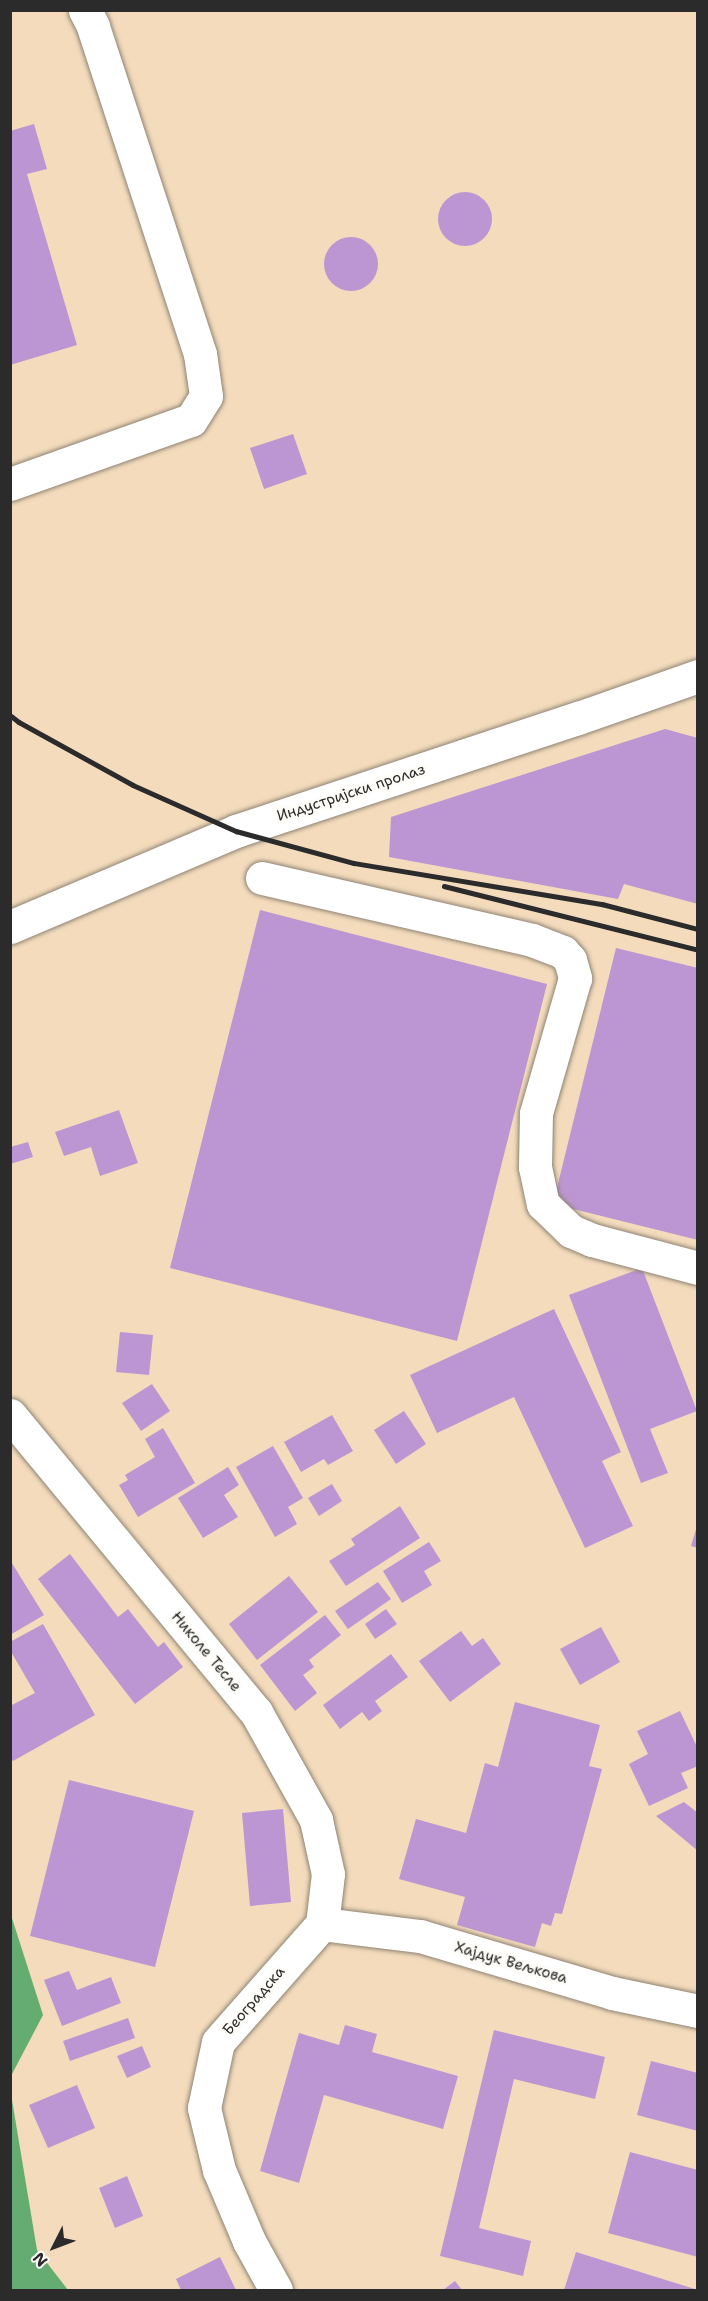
<!DOCTYPE html>
<html>
<head>
<meta charset="utf-8">
<style>
	body { margin:0 }
	#map { position:relative; width:708px; height:2301px; overflow:hidden; background:#f3dbbc; font-family:"Shantell Sans",sans-serif }
	div>[style] { position:absolute }
	.forest>* { inset:0; background:#64ac72 }
	.building>* { inset:0; background:#bc96d2 }
	.round { border-radius:50% }
	.roads { filter:drop-shadow(0 0 2px #8f8374) drop-shadow(0 0 2px #8f8374) }
	.minor>* { height:33px; margin:-16.5px; padding:0 16.5px; transform-origin:16.5px; border-radius:16.5px; background:#fff }
	.rail>* { height:4.5px; margin:-2.25px; padding:0 2.25px; transform-origin:2.25px; border-radius:2.25px; background:#2b2b2b }
	span { translate:-50% -50%; white-space:nowrap; text-align:center; line-height:1.15; -webkit-text-stroke:6px #fdfcf7; paint-order:stroke }
	.street-label { font-size:15px; color:#2b2b2b }
	.frame { position:absolute; inset:0; border:12px solid #2b2b2b; pointer-events:none }
	.north { position:absolute; left:24px; top:2217px; width:60px; height:60px; -webkit-text-stroke:4px #fdfcf7; paint-order:stroke; rotate:228deg; font-size:16px; font-weight:700; line-height:24px; text-align:center; color:#2b2b2b }
	.north::after { content:''; display:block; margin:auto; width:21px; height:27px; background:#2b2b2b; clip-path:polygon(50% 0,100% 100%,50% 72%,0 100%) }
</style>
</head>
<body>
<div id="map">
	<div class="forest">
		<i style="clip-path:polygon(10px 1912px,43px 2015px,11px 2076px,10px 2076px)"></i>
		<i style="clip-path:polygon(10px 2088px,37px 2250px,68px 2290px,11px 2290px)"></i>
	</div>
	<div class="building">
		<i style="clip-path:polygon(34px 124px,47px 169px,27px 174px,77px 345px,10px 365px,10px 131px)"></i>
		<i class="round" style="left:438px;top:192px;width:54px;height:54px"></i>
		<i class="round" style="left:324px;top:237px;width:54px;height:54px"></i>
		<i style="clip-path:polygon(293px 434px,307px 474px,264px 489px,250px 448px)"></i>
		<i style="clip-path:polygon(665px 729px,698px 738px,698px 904px,624px 884px,618px 899px,389px 857px,391px 817px)"></i>
		<i style="clip-path:polygon(260px 910px,547px 984px,457px 1341px,170px 1268px)"></i>
		<i style="clip-path:polygon(616px 948px,698px 968px,698px 1240px,553px 1204px)"></i>
		<i style="clip-path:polygon(119px 1110px,138px 1163px,100px 1176px,91px 1147px,64px 1156px,55px 1132px)"></i>
		<i style="clip-path:polygon(28px 1142px,33px 1157px,10px 1164px,10px 1147px)"></i>
		<i style="clip-path:polygon(642px 1268px,697px 1411px,650px 1429px,668px 1473px,641px 1483px,569px 1295px)"></i>
		<i style="clip-path:polygon(554px 1309px,621px 1452px,602px 1461px,633px 1526px,585px 1548px,514px 1397px,437px 1433px,410px 1375px)"></i>
		<i style="clip-path:polygon(120px 1332px,153px 1335px,149px 1375px,116px 1372px)"></i>
		<i style="clip-path:polygon(152px 1384px,170px 1411px,141px 1431px,122px 1403px)"></i>
		<i style="clip-path:polygon(404px 1411px,426px 1444px,396px 1464px,374px 1430px)"></i>
		<i style="clip-path:polygon(332px 1415px,353px 1451px,328px 1465px,324px 1459px,301px 1472px,284px 1442px)"></i>
		<i style="clip-path:polygon(163px 1428px,195px 1483px,138px 1517px,119px 1485px,128px 1480px,125px 1475px,155px 1457px,145px 1439px)"></i>
		<i style="clip-path:polygon(273px 1446px,303px 1498px,288px 1507px,297px 1524px,275px 1537px,236px 1467px)"></i>
		<i style="clip-path:polygon(228px 1467px,239px 1485px,224px 1495px,238px 1517px,203px 1538px,178px 1498px)"></i>
		<i style="clip-path:polygon(332px 1484px,342px 1501px,319px 1516px,308px 1498px)"></i>
		<i style="clip-path:polygon(400px 1506px,420px 1538px,346px 1586px,329px 1561px,355px 1545px,351px 1539px)"></i>
		<i style="clip-path:polygon(697px 1526px,698px 1526px,698px 1548px,691px 1546px)"></i>
		<i style="clip-path:polygon(429px 1542px,441px 1561px,424px 1571px,432px 1585px,402px 1603px,383px 1571px)"></i>
		<i style="clip-path:polygon(70px 1554px,118px 1617px,128px 1609px,158px 1647px,164px 1642px,183px 1667px,135px 1704px,38px 1579px)"></i>
		<i style="clip-path:polygon(10px 1560px,44px 1615px,10px 1635px)"></i>
		<i style="clip-path:polygon(289px 1576px,318px 1612px,257px 1660px,229px 1624px)"></i>
		<i style="clip-path:polygon(378px 1582px,391px 1599px,348px 1629px,335px 1611px)"></i>
		<i style="clip-path:polygon(386px 1609px,397px 1624px,375px 1639px,365px 1624px)"></i>
		<i style="clip-path:polygon(325px 1615px,341px 1635px,309px 1660px,314px 1667px,303px 1675px,317px 1693px,295px 1711px,260px 1665px)"></i>
		<i style="clip-path:polygon(43px 1624px,95px 1715px,13px 1761px,10px 1757px,10px 1706px,35px 1693px,10px 1650px,10px 1642px)"></i>
		<i style="clip-path:polygon(601px 1627px,620px 1662px,580px 1685px,560px 1649px)"></i>
		<i style="clip-path:polygon(461px 1631px,472px 1646px,483px 1638px,501px 1664px,450px 1702px,419px 1661px)"></i>
		<i style="clip-path:polygon(391px 1654px,408px 1677px,375px 1701px,382px 1711px,369px 1721px,362px 1712px,340px 1729px,323px 1705px)"></i>
		<i style="clip-path:polygon(515px 1702px,600px 1725px,589px 1766px,602px 1769px,562px 1914px,555px 1913px,551px 1926px,542px 1923px,535px 1947px,457px 1925px,465px 1897px,399px 1879px,416px 1819px,466px 1833px,485px 1763px,498px 1767px)"></i>
		<i style="clip-path:polygon(680px 1711px,698px 1749px,698px 1766px,681px 1773px,688px 1788px,649px 1806px,629px 1764px,648px 1754px,637px 1731px)"></i>
		<i style="clip-path:polygon(69px 1780px,194px 1811px,155px 1967px,30px 1936px)"></i>
		<i style="clip-path:polygon(684px 1802px,698px 1813px,698px 1851px,656px 1816px)"></i>
		<i style="clip-path:polygon(283px 1809px,291px 1902px,250px 1906px,242px 1813px)"></i>
		<i style="clip-path:polygon(69px 1971px,77px 1990px,111px 1977px,121px 2003px,62px 2026px,44px 1980px)"></i>
		<i style="clip-path:polygon(128px 2018px,135px 2038px,70px 2061px,63px 2041px)"></i>
		<i style="clip-path:polygon(345px 2025px,377px 2034px,372px 2052px,458px 2076px,443px 2129px,324px 2095px,299px 2183px,260px 2171px,299px 2033px,339px 2045px)"></i>
		<i style="clip-path:polygon(494px 2030px,605px 2057px,595px 2099px,514px 2079px,479px 2228px,531px 2241px,523px 2276px,440px 2256px)"></i>
		<i style="clip-path:polygon(142px 2046px,151px 2067px,127px 2078px,117px 2056px)"></i>
		<i style="clip-path:polygon(651px 2061px,698px 2073px,698px 2131px,637px 2115px)"></i>
		<i style="clip-path:polygon(77px 2085px,95px 2128px,48px 2148px,29px 2105px)"></i>
		<i style="clip-path:polygon(630px 2152px,698px 2170px,698px 2257px,608px 2233px)"></i>
		<i style="clip-path:polygon(127px 2176px,143px 2216px,115px 2228px,99px 2188px)"></i>
		<i style="clip-path:polygon(576px 2252px,698px 2290px,564px 2290px)"></i>
		<i style="clip-path:polygon(220px 2257px,236px 2290px,181px 2290px,176px 2279px)"></i>
		<i style="clip-path:polygon(455px 2281px,462px 2290px,443px 2290px)"></i>
	</div>
	<div class="roads">
		<div class="minor">
			<i style="left:10px;top:484px;width:192px;rotate:-19.5deg"></i>
			<i style="left:191px;top:420px;width:28px;rotate:-58deg"></i>
			<i style="left:206px;top:396px;width:42px;rotate:-98.1deg"></i>
			<i style="left:200px;top:354px;width:345px;rotate:-108.1deg"></i>
			<i style="left:93px;top:26px;width:18px;rotate:-117deg"></i>
			<i style="left:262px;top:878px;width:277px;rotate:12.9deg"></i>
			<i style="left:532px;top:940px;width:33px;rotate:21deg"></i>
			<i style="left:563px;top:952px;width:11px;rotate:49deg"></i>
			<i style="left:570px;top:960px;width:19px;rotate:74deg"></i>
			<i style="left:575px;top:978px;width:141px;rotate:106.1deg"></i>
			<i style="left:536px;top:1113px;width:54px;rotate:91.1deg"></i>
			<i style="left:535px;top:1167px;width:38px;rotate:78deg"></i>
			<i style="left:543px;top:1204px;width:39px;rotate:44deg"></i>
			<i style="left:571px;top:1231px;width:23px;rotate:23deg"></i>
			<i style="left:592px;top:1240px;width:110px;rotate:14.8deg"></i>
			<i style="left:10px;top:927px;width:246px;rotate:-23deg"></i>
			<i style="left:236px;top:831px;width:360px;rotate:-18.3deg"></i>
			<i style="left:578px;top:718px;width:127px;rotate:-19.3deg"></i>
			<i style="left:10px;top:1415px;width:386px;rotate:50.4deg"></i>
			<i style="left:256px;top:1712px;width:124px;rotate:60.9deg"></i>
			<i style="left:316px;top:1820px;width:55px;rotate:77.5deg"></i>
			<i style="left:328px;top:1874px;width:50px;rotate:96.8deg"></i>
			<i style="left:322px;top:1924px;width:99px;rotate:7deg"></i>
			<i style="left:420px;top:1936px;width:200px;rotate:16.5deg"></i>
			<i style="left:612px;top:1993px;width:88px;rotate:11.8deg"></i>
			<i style="left:276px;top:2290px;width:56px;rotate:-118.9deg"></i>
			<i style="left:249px;top:2241px;width:77px;rotate:-112.9deg"></i>
			<i style="left:219px;top:2170px;width:64px;rotate:-103.6deg"></i>
			<i style="left:204px;top:2108px;width:67px;rotate:-78deg"></i>
			<i style="left:218px;top:2042px;width:157px;rotate:-48.6deg"></i>
		</div>
	</div>
	<div class="rail">
		<i style="left:10px;top:715px;width:11px;rotate:38deg"></i>
		<i style="left:19px;top:722px;width:130px;rotate:28.9deg"></i>
		<i style="left:133px;top:785px;width:113px;rotate:24.1deg"></i>
		<i style="left:236px;top:831px;width:122px;rotate:15.2deg"></i>
		<i style="left:354px;top:863px;width:251px;rotate:9.4deg"></i>
		<i style="left:602px;top:904px;width:99px;rotate:14.6deg"></i>
		<i style="left:444px;top:886px;width:262px;rotate:14.1deg"></i>
	</div>
	<div class="street-label">
		<span style="left:351px;top:793px;rotate:-18deg">Индустријски пролаз</span>
		<span style="left:206px;top:1652px;rotate:50deg">Николе Тесле</span>
		<span style="left:511px;top:1963px;rotate:16deg">Хајдук Вељкова</span>
		<span style="left:254px;top:2001px;rotate:-49deg">Београдска</span>
	</div>
	<div class="frame"></div>
	<div class="north">N</div>
</div>
</body>
</html>
